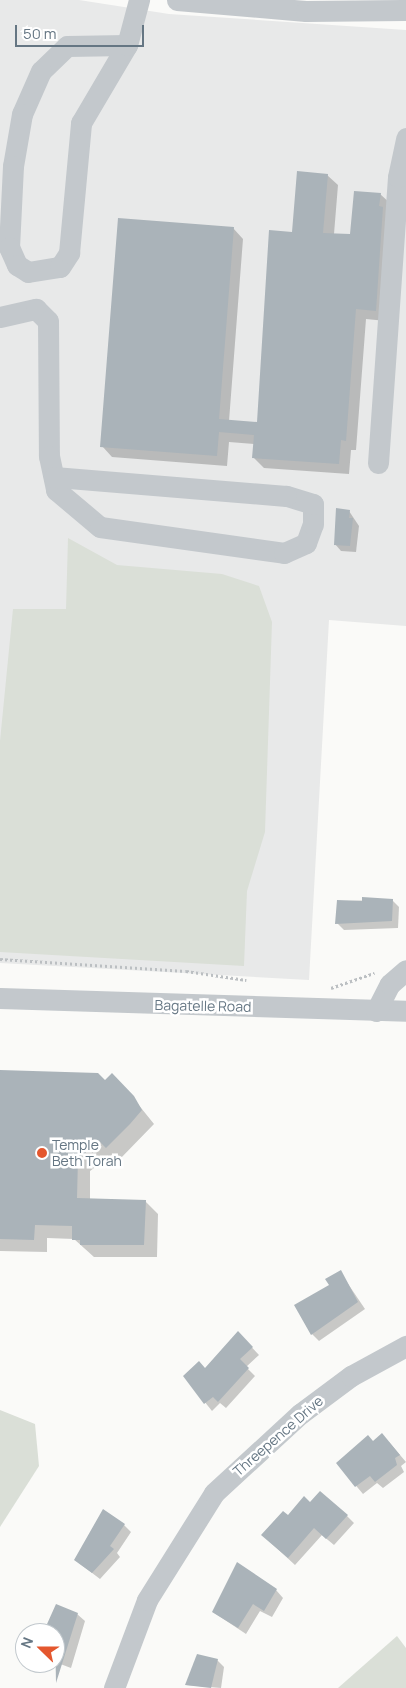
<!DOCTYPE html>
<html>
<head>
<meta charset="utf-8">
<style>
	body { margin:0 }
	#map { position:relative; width:406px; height:1688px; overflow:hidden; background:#fafaf8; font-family:Manrope,sans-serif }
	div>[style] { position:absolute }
	.built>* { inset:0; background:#e8e9e9 }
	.green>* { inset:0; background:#dadfd7 }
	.shadow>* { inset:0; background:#0003 }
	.building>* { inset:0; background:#aab3b9 }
	.path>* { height:3px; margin-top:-1.5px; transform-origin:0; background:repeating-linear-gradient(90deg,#bbbfc2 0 2.5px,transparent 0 5px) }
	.minor>* { height:21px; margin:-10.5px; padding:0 10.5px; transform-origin:10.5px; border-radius:10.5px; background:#c3c8cc }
	.dots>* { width:14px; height:14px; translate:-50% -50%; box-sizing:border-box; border:2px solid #fff; border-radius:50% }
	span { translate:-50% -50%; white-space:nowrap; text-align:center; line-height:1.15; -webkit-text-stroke:5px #fff; paint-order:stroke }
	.street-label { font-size:14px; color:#657683 }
	.poi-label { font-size:14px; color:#657683 }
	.left { translate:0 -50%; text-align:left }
	.north { position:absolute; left:15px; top:1623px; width:50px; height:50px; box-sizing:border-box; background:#fff; border:1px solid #c1c8cd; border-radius:50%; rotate:292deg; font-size:14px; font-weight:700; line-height:20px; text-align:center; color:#657683 }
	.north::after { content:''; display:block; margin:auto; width:18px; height:22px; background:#e4572e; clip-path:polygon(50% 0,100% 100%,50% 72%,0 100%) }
	.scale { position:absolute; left:15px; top:25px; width:129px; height:22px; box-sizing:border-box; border:2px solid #657683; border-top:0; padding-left:6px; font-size:15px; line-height:18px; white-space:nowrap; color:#657683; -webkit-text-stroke:4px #fff; paint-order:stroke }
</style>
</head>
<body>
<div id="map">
	<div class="built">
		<i style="clip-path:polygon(0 0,79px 0,169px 14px,406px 30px,406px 626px,329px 620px,309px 980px,0 963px)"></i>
	</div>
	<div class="green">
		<i style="clip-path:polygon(68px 538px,117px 565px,222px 574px,259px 586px,272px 622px,265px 832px,247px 891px,244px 966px,0 952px,0 741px,13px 609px,66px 609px)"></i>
		<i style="clip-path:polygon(0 1410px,35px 1424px,39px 1466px,0 1527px)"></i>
		<i style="clip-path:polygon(397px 1636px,406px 1648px,406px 1688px,338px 1688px)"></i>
	</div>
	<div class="shadow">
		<i style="clip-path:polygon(327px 175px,338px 185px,334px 234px,351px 236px,380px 194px,391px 204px,386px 321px,366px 319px,356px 450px,351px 450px,349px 474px,264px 468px,253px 457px,254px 444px,229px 442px,227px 466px,112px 457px,102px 446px,233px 228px,243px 239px,229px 421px,258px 423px,293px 233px)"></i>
		<i style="clip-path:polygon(349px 511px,359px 526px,356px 552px,341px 551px,335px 544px)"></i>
		<i style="clip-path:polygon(392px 900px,399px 907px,398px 928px,344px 930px,337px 923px,338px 901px)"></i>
		<i style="clip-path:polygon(0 1071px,105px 1082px,125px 1088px,154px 1124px,119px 1160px,113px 1154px,90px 1171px,90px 1199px,145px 1201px,158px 1214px,157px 1257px,94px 1257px,74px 1239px,47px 1238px,47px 1252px,0 1251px)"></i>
		<i style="clip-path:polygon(340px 1272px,365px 1309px,319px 1341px,312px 1334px)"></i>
		<i style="clip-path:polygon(238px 1333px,259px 1355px,246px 1367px,255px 1376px,226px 1408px,220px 1403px,212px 1411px,184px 1376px,206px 1369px)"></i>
		<i style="clip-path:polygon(373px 1442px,389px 1442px,406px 1462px,401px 1466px,404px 1472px,383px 1488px,377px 1483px,363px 1494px,337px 1463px)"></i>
		<i style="clip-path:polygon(311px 1504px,347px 1516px,354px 1523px,334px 1545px,322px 1535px,295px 1565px,270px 1542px,288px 1517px)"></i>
		<i style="clip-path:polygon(124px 1525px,131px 1532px,117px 1553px,120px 1557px,100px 1579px,75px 1560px)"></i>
		<i style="clip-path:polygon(276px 1590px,283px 1598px,272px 1617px,260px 1611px,246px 1634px,213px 1612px)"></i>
		<i style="clip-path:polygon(77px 1614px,85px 1621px,71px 1668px,55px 1662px,55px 1633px,45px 1633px)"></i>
		<i style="clip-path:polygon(217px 1660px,224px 1667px,221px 1688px,186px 1685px)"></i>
	</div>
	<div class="building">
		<i style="clip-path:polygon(297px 171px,328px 174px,323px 233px,350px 234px,354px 191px,381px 193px,379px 206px,383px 207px,376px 311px,356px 309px,346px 441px,341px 440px,339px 464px,252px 458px,254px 435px,219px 432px,217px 456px,100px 447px,118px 218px,234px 227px,219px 419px,257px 422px,269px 230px,292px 232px)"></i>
		<i style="clip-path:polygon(336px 508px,350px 510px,349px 518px,353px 518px,350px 546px,334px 545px)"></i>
		<i style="clip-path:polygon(362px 897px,393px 899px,392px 921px,335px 924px,337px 900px,362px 901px)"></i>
		<i style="clip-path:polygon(0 1070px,98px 1073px,105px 1080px,112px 1073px,134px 1096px,142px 1110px,130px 1124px,106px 1148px,100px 1142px,78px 1158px,77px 1198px,146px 1200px,144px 1245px,80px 1245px,80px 1240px,72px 1240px,72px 1226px,35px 1225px,34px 1240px,0 1239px)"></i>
		<i style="clip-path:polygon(341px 1270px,358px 1302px,311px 1335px,294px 1305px,329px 1285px,325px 1279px)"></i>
		<i style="clip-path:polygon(238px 1331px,253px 1347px,240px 1359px,249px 1368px,218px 1402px,213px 1397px,204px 1404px,183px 1376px,199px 1361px,205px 1368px)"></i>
		<i style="clip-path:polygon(382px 1433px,400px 1455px,395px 1458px,397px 1465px,375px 1482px,370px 1476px,355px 1487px,336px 1463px,368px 1435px,373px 1441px)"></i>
		<i style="clip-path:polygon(320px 1491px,348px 1515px,326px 1539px,314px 1528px,288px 1558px,261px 1535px,283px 1511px,288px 1515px,304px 1496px,310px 1502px)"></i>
		<i style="clip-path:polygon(103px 1509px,125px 1524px,110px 1546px,114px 1549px,92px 1573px,74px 1560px)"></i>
		<i style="clip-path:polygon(237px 1562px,277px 1589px,264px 1611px,253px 1604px,238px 1628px,212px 1612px)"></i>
		<i style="clip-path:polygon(56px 1604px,78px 1613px,56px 1683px,55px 1633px,43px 1633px)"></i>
		<i style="clip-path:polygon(197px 1654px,218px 1659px,211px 1688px,185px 1685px)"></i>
	</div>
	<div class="path">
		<i style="left:0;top:959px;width:186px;rotate:3.7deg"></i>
		<i style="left:186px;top:971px;width:61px;rotate:8.5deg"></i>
		<i style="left:331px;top:988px;width:46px;rotate:-19.2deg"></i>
	</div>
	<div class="minor">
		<i style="left:177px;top:0;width:129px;rotate:4.9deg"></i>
		<i style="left:306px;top:11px;width:100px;rotate:-0.6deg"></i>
		<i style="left:127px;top:45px;width:60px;rotate:179deg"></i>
		<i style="left:67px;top:46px;width:36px;rotate:136deg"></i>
		<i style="left:41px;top:71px;width:47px;rotate:113.8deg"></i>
		<i style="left:22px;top:114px;width:53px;rotate:99.8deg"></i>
		<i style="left:13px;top:166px;width:81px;rotate:92.8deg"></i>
		<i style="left:9px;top:247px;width:20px;rotate:66deg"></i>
		<i style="left:17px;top:265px;width:13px;rotate:32deg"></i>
		<i style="left:28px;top:272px;width:32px;rotate:-9deg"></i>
		<i style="left:60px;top:267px;width:17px;rotate:-57deg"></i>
		<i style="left:69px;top:253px;width:131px;rotate:-84.7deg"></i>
		<i style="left:81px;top:123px;width:91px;rotate:-59.5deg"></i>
		<i style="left:127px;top:45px;width:47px;rotate:-75.1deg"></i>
		<i style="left:0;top:317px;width:37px;rotate:-13deg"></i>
		<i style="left:36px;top:309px;width:17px;rotate:45deg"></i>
		<i style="left:48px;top:321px;width:135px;rotate:89.6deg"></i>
		<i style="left:49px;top:456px;width:35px;rotate:78deg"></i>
		<i style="left:56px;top:490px;width:57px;rotate:40.1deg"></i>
		<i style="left:100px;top:527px;width:186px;rotate:8deg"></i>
		<i style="left:284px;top:553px;width:24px;rotate:-24deg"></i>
		<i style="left:306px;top:543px;width:20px;rotate:-70deg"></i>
		<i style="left:313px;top:524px;width:20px;rotate:-90deg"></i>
		<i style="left:313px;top:504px;width:28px;rotate:-163deg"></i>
		<i style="left:286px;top:496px;width:233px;rotate:-175.3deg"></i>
		<i style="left:378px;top:463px;width:287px;rotate:-86deg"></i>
		<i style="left:398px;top:177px;width:40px;rotate:-78deg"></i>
		<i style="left:0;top:998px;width:406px;rotate:1.8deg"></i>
		<i style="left:376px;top:1011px;width:30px;rotate:-63deg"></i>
		<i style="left:390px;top:984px;width:21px;rotate:-41deg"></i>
		<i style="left:114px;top:1688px;width:94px;rotate:-69.4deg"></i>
		<i style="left:147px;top:1600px;width:126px;rotate:-57.9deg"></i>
		<i style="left:214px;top:1493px;width:117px;rotate:-42.6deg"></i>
		<i style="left:300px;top:1414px;width:64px;rotate:-36.7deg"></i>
		<i style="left:351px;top:1376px;width:63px;rotate:-28.6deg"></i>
	</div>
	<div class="dots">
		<i style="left:42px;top:1153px;background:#e4572e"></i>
	</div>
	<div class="street-label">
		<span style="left:203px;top:1006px;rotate:1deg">Bagatelle Road</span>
		<span style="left:278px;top:1436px;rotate:-41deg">Threepence Drive</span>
	</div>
	<div class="poi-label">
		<span class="left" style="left:52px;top:1153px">Temple<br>Beth Torah</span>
	</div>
	<div class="north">N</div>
	<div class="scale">50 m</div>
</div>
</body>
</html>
